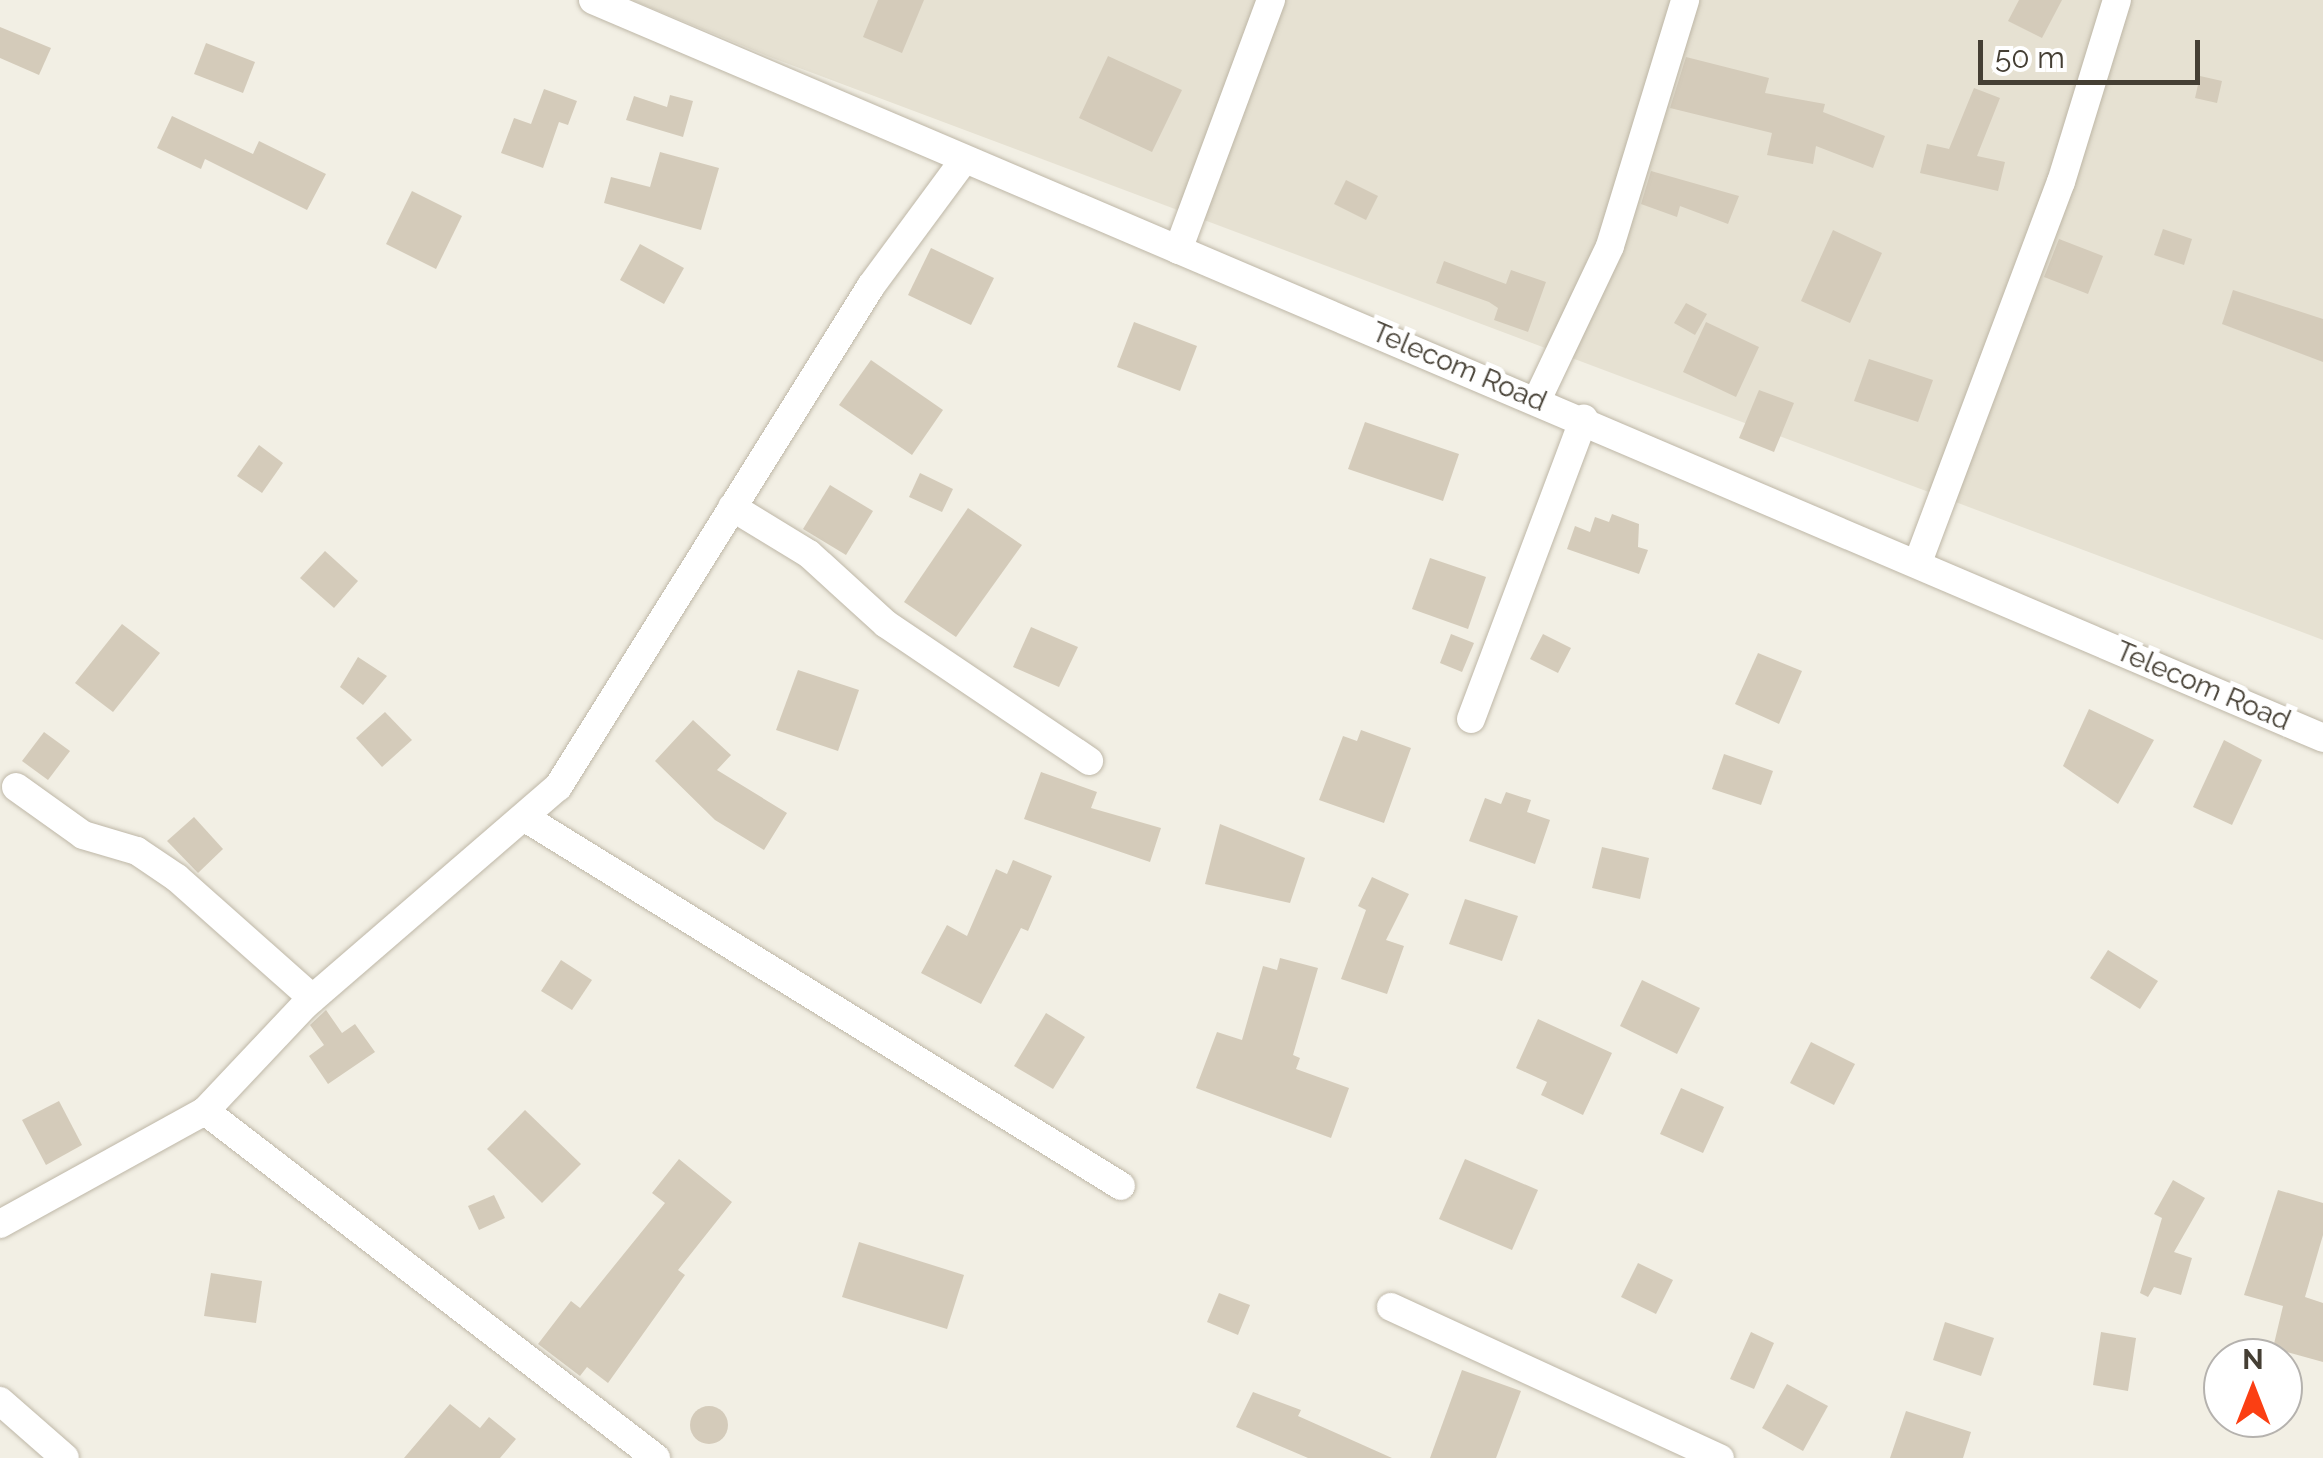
<!DOCTYPE html>
<html>
<head>
<meta charset="utf-8">
<style>
	body { margin:0 }
	#map { position:relative; width:2323px; height:1458px; overflow:hidden; background:#f2efe4; font-family:Raleway,sans-serif }
	div>[style] { position:absolute }
	.residential>* { inset:0; background:#e6e1d2 }
	.building>* { inset:0; background:#d4cbba }
	.round { border-radius:50% }
	.roads { filter:drop-shadow(0 0 2px #beb7a7) drop-shadow(0 0 2px #beb7a7) }
	.street>* { height:28px; margin:-14px; padding:0 14px; transform-origin:14px; border-radius:14px; background:#fff }
	span { translate:-50% -50%; white-space:nowrap; text-align:center; line-height:1.15; -webkit-text-stroke:10px #fff; paint-order:stroke }
	.street-label { font-size:28px; color:#453f34 }
	.north { position:absolute; left:2203px; top:1338px; width:100px; height:100px; box-sizing:border-box; background:#fff; border:2px solid #b5b2ae; border-radius:50%; rotate:0deg; font-size:28px; font-weight:700; line-height:40px; text-align:center; color:#453f34 }
	.north::after { content:''; display:block; margin:auto; width:35px; height:45px; background:#fb3f13; clip-path:polygon(50% 0,100% 100%,50% 72%,0 100%) }
	.scale { position:absolute; left:1978px; top:40px; width:222px; height:45px; box-sizing:border-box; border:5px solid #453f34; border-top:0; padding-left:12px; font-size:30px; line-height:35px; white-space:nowrap; color:#453f34; -webkit-text-stroke:8px #fff; paint-order:stroke }
</style>
</head>
<body>
<div id="map">
	<div class="residential">
		<i style="clip-path:polygon(632px 0,2323px 0,2323px 640px,770px 57px)"></i>
	</div>
	<div class="building">
		<i style="clip-path:polygon(878px 0,924px 0,902px 53px,863px 37px)"></i>
		<i style="clip-path:polygon(2019px 0,2062px 0,2042px 38px,2008px 21px)"></i>
		<i style="clip-path:polygon(0 27px,51px 48px,39px 75px,0 58px)"></i>
		<i style="clip-path:polygon(206px 43px,255px 62px,243px 93px,194px 74px)"></i>
		<i style="clip-path:polygon(1108px 56px,1182px 90px,1152px 152px,1079px 118px)"></i>
		<i style="clip-path:polygon(1686px 57px,1769px 78px,1765px 93px,1825px 104px,1823px 112px,1885px 136px,1873px 168px,1816px 146px,1813px 164px,1767px 155px,1772px 133px,1670px 108px)"></i>
		<i style="clip-path:polygon(2200px 76px,2222px 81px,2217px 103px,2195px 98px)"></i>
		<i style="clip-path:polygon(1974px 88px,2000px 98px,1977px 156px,2005px 162px,1998px 191px,1920px 173px,1927px 144px,1949px 149px)"></i>
		<i style="clip-path:polygon(544px 89px,577px 101px,568px 125px,559px 122px,543px 168px,501px 153px,514px 118px,531px 124px)"></i>
		<i style="clip-path:polygon(670px 95px,693px 101px,683px 137px,626px 120px,634px 96px,667px 107px)"></i>
		<i style="clip-path:polygon(172px 116px,253px 154px,259px 141px,326px 174px,307px 210px,205px 159px,201px 169px,157px 148px)"></i>
		<i style="clip-path:polygon(660px 152px,719px 168px,701px 230px,604px 203px,611px 177px,650px 187px)"></i>
		<i style="clip-path:polygon(1651px 171px,1739px 196px,1728px 224px,1680px 206px,1677px 217px,1641px 204px)"></i>
		<i style="clip-path:polygon(1346px 180px,1378px 196px,1366px 220px,1334px 204px)"></i>
		<i style="clip-path:polygon(412px 191px,462px 216px,436px 269px,386px 244px)"></i>
		<i style="clip-path:polygon(2163px 229px,2192px 239px,2184px 265px,2154px 255px)"></i>
		<i style="clip-path:polygon(1833px 230px,1882px 253px,1850px 323px,1801px 301px)"></i>
		<i style="clip-path:polygon(2059px 239px,2103px 256px,2088px 294px,2044px 277px)"></i>
		<i style="clip-path:polygon(640px 244px,684px 268px,664px 304px,620px 280px)"></i>
		<i style="clip-path:polygon(931px 248px,994px 278px,971px 325px,908px 295px)"></i>
		<i style="clip-path:polygon(1444px 261px,1506px 284px,1511px 270px,1546px 282px,1528px 332px,1494px 320px,1498px 308px,1489px 302px,1436px 283px)"></i>
		<i style="clip-path:polygon(2233px 290px,2323px 319px,2323px 362px,2222px 324px)"></i>
		<i style="clip-path:polygon(1686px 303px,1707px 314px,1695px 335px,1674px 323px)"></i>
		<i style="clip-path:polygon(1134px 322px,1197px 346px,1180px 391px,1117px 367px)"></i>
		<i style="clip-path:polygon(1706px 322px,1759px 347px,1736px 397px,1683px 372px)"></i>
		<i style="clip-path:polygon(1869px 359px,1933px 380px,1918px 422px,1854px 401px)"></i>
		<i style="clip-path:polygon(871px 360px,943px 410px,912px 455px,839px 405px)"></i>
		<i style="clip-path:polygon(1759px 390px,1794px 403px,1774px 452px,1739px 438px)"></i>
		<i style="clip-path:polygon(1365px 422px,1459px 454px,1443px 501px,1348px 469px)"></i>
		<i style="clip-path:polygon(259px 445px,283px 463px,262px 493px,237px 476px)"></i>
		<i style="clip-path:polygon(920px 473px,953px 489px,942px 512px,909px 497px)"></i>
		<i style="clip-path:polygon(830px 485px,873px 511px,846px 555px,803px 529px)"></i>
		<i style="clip-path:polygon(968px 508px,1022px 545px,956px 637px,904px 602px)"></i>
		<i style="clip-path:polygon(1612px 514px,1639px 524px,1638px 547px,1648px 550px,1639px 574px,1567px 549px,1575px 526px,1590px 532px,1595px 517px,1609px 522px)"></i>
		<i style="clip-path:polygon(325px 551px,358px 581px,334px 608px,300px 578px)"></i>
		<i style="clip-path:polygon(1430px 558px,1486px 577px,1468px 629px,1412px 609px)"></i>
		<i style="clip-path:polygon(122px 624px,160px 653px,113px 712px,75px 683px)"></i>
		<i style="clip-path:polygon(1031px 627px,1078px 647px,1059px 687px,1013px 667px)"></i>
		<i style="clip-path:polygon(1451px 634px,1474px 643px,1462px 672px,1440px 663px)"></i>
		<i style="clip-path:polygon(1543px 634px,1571px 648px,1558px 673px,1530px 659px)"></i>
		<i style="clip-path:polygon(1758px 653px,1802px 671px,1779px 724px,1735px 704px)"></i>
		<i style="clip-path:polygon(358px 657px,387px 676px,363px 705px,340px 687px)"></i>
		<i style="clip-path:polygon(798px 670px,859px 690px,838px 751px,776px 730px)"></i>
		<i style="clip-path:polygon(2089px 709px,2154px 740px,2118px 804px,2063px 766px)"></i>
		<i style="clip-path:polygon(385px 712px,412px 740px,382px 767px,356px 738px)"></i>
		<i style="clip-path:polygon(693px 720px,731px 755px,717px 770px,787px 813px,764px 850px,715px 820px,655px 761px)"></i>
		<i style="clip-path:polygon(1361px 730px,1411px 748px,1384px 823px,1319px 800px,1343px 736px,1357px 741px)"></i>
		<i style="clip-path:polygon(44px 732px,70px 751px,48px 780px,22px 761px)"></i>
		<i style="clip-path:polygon(2224px 740px,2262px 760px,2232px 825px,2193px 807px)"></i>
		<i style="clip-path:polygon(1724px 754px,1773px 771px,1761px 805px,1712px 789px)"></i>
		<i style="clip-path:polygon(1041px 772px,1097px 792px,1091px 808px,1161px 828px,1150px 862px,1024px 819px)"></i>
		<i style="clip-path:polygon(1506px 792px,1531px 800px,1527px 812px,1550px 820px,1535px 864px,1469px 841px,1485px 798px,1501px 804px)"></i>
		<i style="clip-path:polygon(194px 817px,223px 849px,198px 873px,167px 841px)"></i>
		<i style="clip-path:polygon(1220px 824px,1305px 858px,1290px 903px,1205px 884px)"></i>
		<i style="clip-path:polygon(1602px 847px,1649px 858px,1640px 899px,1592px 888px)"></i>
		<i style="clip-path:polygon(1013px 860px,1052px 876px,1028px 931px,1021px 928px,981px 1004px,921px 973px,947px 925px,967px 936px,996px 869px,1007px 874px)"></i>
		<i style="clip-path:polygon(1372px 877px,1409px 894px,1386px 940px,1404px 946px,1387px 994px,1341px 979px,1366px 910px,1358px 906px)"></i>
		<i style="clip-path:polygon(1465px 899px,1518px 916px,1502px 961px,1449px 944px)"></i>
		<i style="clip-path:polygon(2108px 950px,2158px 981px,2140px 1009px,2090px 978px)"></i>
		<i style="clip-path:polygon(1280px 958px,1318px 968px,1293px 1055px,1300px 1058px,1296px 1069px,1349px 1088px,1331px 1138px,1196px 1088px,1217px 1032px,1242px 1040px,1263px 966px,1277px 970px)"></i>
		<i style="clip-path:polygon(561px 960px,592px 980px,572px 1010px,541px 991px)"></i>
		<i style="clip-path:polygon(1642px 980px,1700px 1008px,1677px 1054px,1620px 1026px)"></i>
		<i style="clip-path:polygon(326px 1010px,342px 1033px,355px 1024px,375px 1052px,328px 1084px,309px 1056px,324px 1045px,310px 1025px)"></i>
		<i style="clip-path:polygon(1046px 1013px,1085px 1037px,1053px 1089px,1014px 1066px)"></i>
		<i style="clip-path:polygon(1538px 1019px,1612px 1053px,1583px 1115px,1541px 1095px,1547px 1082px,1516px 1068px)"></i>
		<i style="clip-path:polygon(1811px 1042px,1855px 1064px,1834px 1105px,1790px 1083px)"></i>
		<i style="clip-path:polygon(1681px 1088px,1724px 1107px,1703px 1153px,1660px 1134px)"></i>
		<i style="clip-path:polygon(59px 1101px,82px 1145px,46px 1165px,22px 1120px)"></i>
		<i style="clip-path:polygon(525px 1110px,581px 1164px,542px 1203px,487px 1149px)"></i>
		<i style="clip-path:polygon(679px 1159px,732px 1202px,678px 1270px,685px 1275px,608px 1383px,587px 1367px,580px 1376px,538px 1344px,571px 1301px,580px 1308px,665px 1203px,652px 1193px)"></i>
		<i style="clip-path:polygon(1465px 1159px,1538px 1190px,1512px 1250px,1439px 1219px)"></i>
		<i style="clip-path:polygon(2173px 1180px,2205px 1198px,2174px 1252px,2192px 1258px,2181px 1295px,2154px 1287px,2148px 1297px,2140px 1293px,2162px 1218px,2154px 1214px)"></i>
		<i style="clip-path:polygon(2278px 1190px,2323px 1203px,2323px 1235px,2305px 1297px,2323px 1303px,2323px 1362px,2273px 1348px,2283px 1306px,2244px 1295px)"></i>
		<i style="clip-path:polygon(494px 1195px,505px 1218px,479px 1230px,468px 1206px)"></i>
		<i style="clip-path:polygon(859px 1242px,964px 1275px,947px 1329px,842px 1297px)"></i>
		<i style="clip-path:polygon(1638px 1263px,1673px 1280px,1656px 1314px,1621px 1297px)"></i>
		<i style="clip-path:polygon(211px 1273px,262px 1281px,256px 1323px,204px 1316px)"></i>
		<i style="clip-path:polygon(1219px 1293px,1250px 1305px,1238px 1335px,1207px 1322px)"></i>
		<i style="clip-path:polygon(1945px 1322px,1994px 1338px,1981px 1376px,1933px 1360px)"></i>
		<i style="clip-path:polygon(1751px 1332px,1774px 1343px,1754px 1389px,1730px 1379px)"></i>
		<i style="clip-path:polygon(2101px 1332px,2136px 1338px,2128px 1391px,2093px 1385px)"></i>
		<i style="clip-path:polygon(1462px 1370px,1521px 1391px,1496px 1458px,1430px 1458px)"></i>
		<i style="clip-path:polygon(1787px 1384px,1828px 1406px,1803px 1451px,1762px 1428px)"></i>
		<i style="clip-path:polygon(1253px 1392px,1301px 1410px,1298px 1416px,1392px 1458px,1308px 1458px,1236px 1427px)"></i>
		<i style="clip-path:polygon(450px 1404px,480px 1428px,489px 1417px,516px 1439px,500px 1458px,404px 1458px)"></i>
		<i class="round" style="left:690px;top:1406px;width:38px;height:38px"></i>
		<i style="clip-path:polygon(1906px 1411px,1971px 1432px,1963px 1458px,1890px 1458px)"></i>
	</div>
	<div class="roads">
		<div class="street">
			<i style="left:593px;top:0;width:1881px;rotate:23.1deg"></i>
			<i style="left:1178px;top:250px;width:267px;rotate:-69.6deg"></i>
			<i style="left:1537px;top:400px;width:170px;rotate:-64.6deg"></i>
			<i style="left:1610px;top:246px;width:257px;rotate:-73deg"></i>
			<i style="left:732px;top:507px;width:90px;rotate:31.4deg"></i>
			<i style="left:809px;top:554px;width:104px;rotate:42.3deg"></i>
			<i style="left:886px;top:624px;width:245px;rotate:34deg"></i>
			<i style="left:1918px;top:562px;width:406px;rotate:-69.4deg"></i>
			<i style="left:2061px;top:182px;width:190px;rotate:-72.9deg"></i>
			<i style="left:1471px;top:719px;width:321px;rotate:-69.4deg"></i>
			<i style="left:16px;top:787px;width:82px;rotate:35.6deg"></i>
			<i style="left:83px;top:835px;width:56px;rotate:16.5deg"></i>
			<i style="left:137px;top:851px;width:48px;rotate:34deg"></i>
			<i style="left:177px;top:878px;width:181px;rotate:41.6deg"></i>
			<i style="left:527px;top:819px;width:698px;rotate:31.71deg"></i>
			<i style="left:205px;top:1111px;width:569px;rotate:37.57deg"></i>
			<i style="left:0;top:1224px;width:234px;rotate:-28.9deg"></i>
			<i style="left:205px;top:1111px;width:146px;rotate:-46.7deg"></i>
			<i style="left:305px;top:1005px;width:334px;rotate:-40.8deg"></i>
			<i style="left:558px;top:787px;width:591px;rotate:-58deg"></i>
			<i style="left:871px;top:286px;width:157px;rotate:-53.6deg"></i>
			<i style="left:1391px;top:1307px;width:362px;rotate:24.7deg"></i>
			<i style="left:0;top:1401px;width:86px;rotate:41.2deg"></i>
		</div>
	</div>
	<div class="street-label">
		<span style="left:1459px;top:367px;rotate:23deg">Telecom Road</span>
		<span style="left:2203px;top:686px;rotate:23deg">Telecom Road</span>
	</div>
	<div class="north">N</div>
	<div class="scale">50 m</div>
</div>
</body>
</html>
